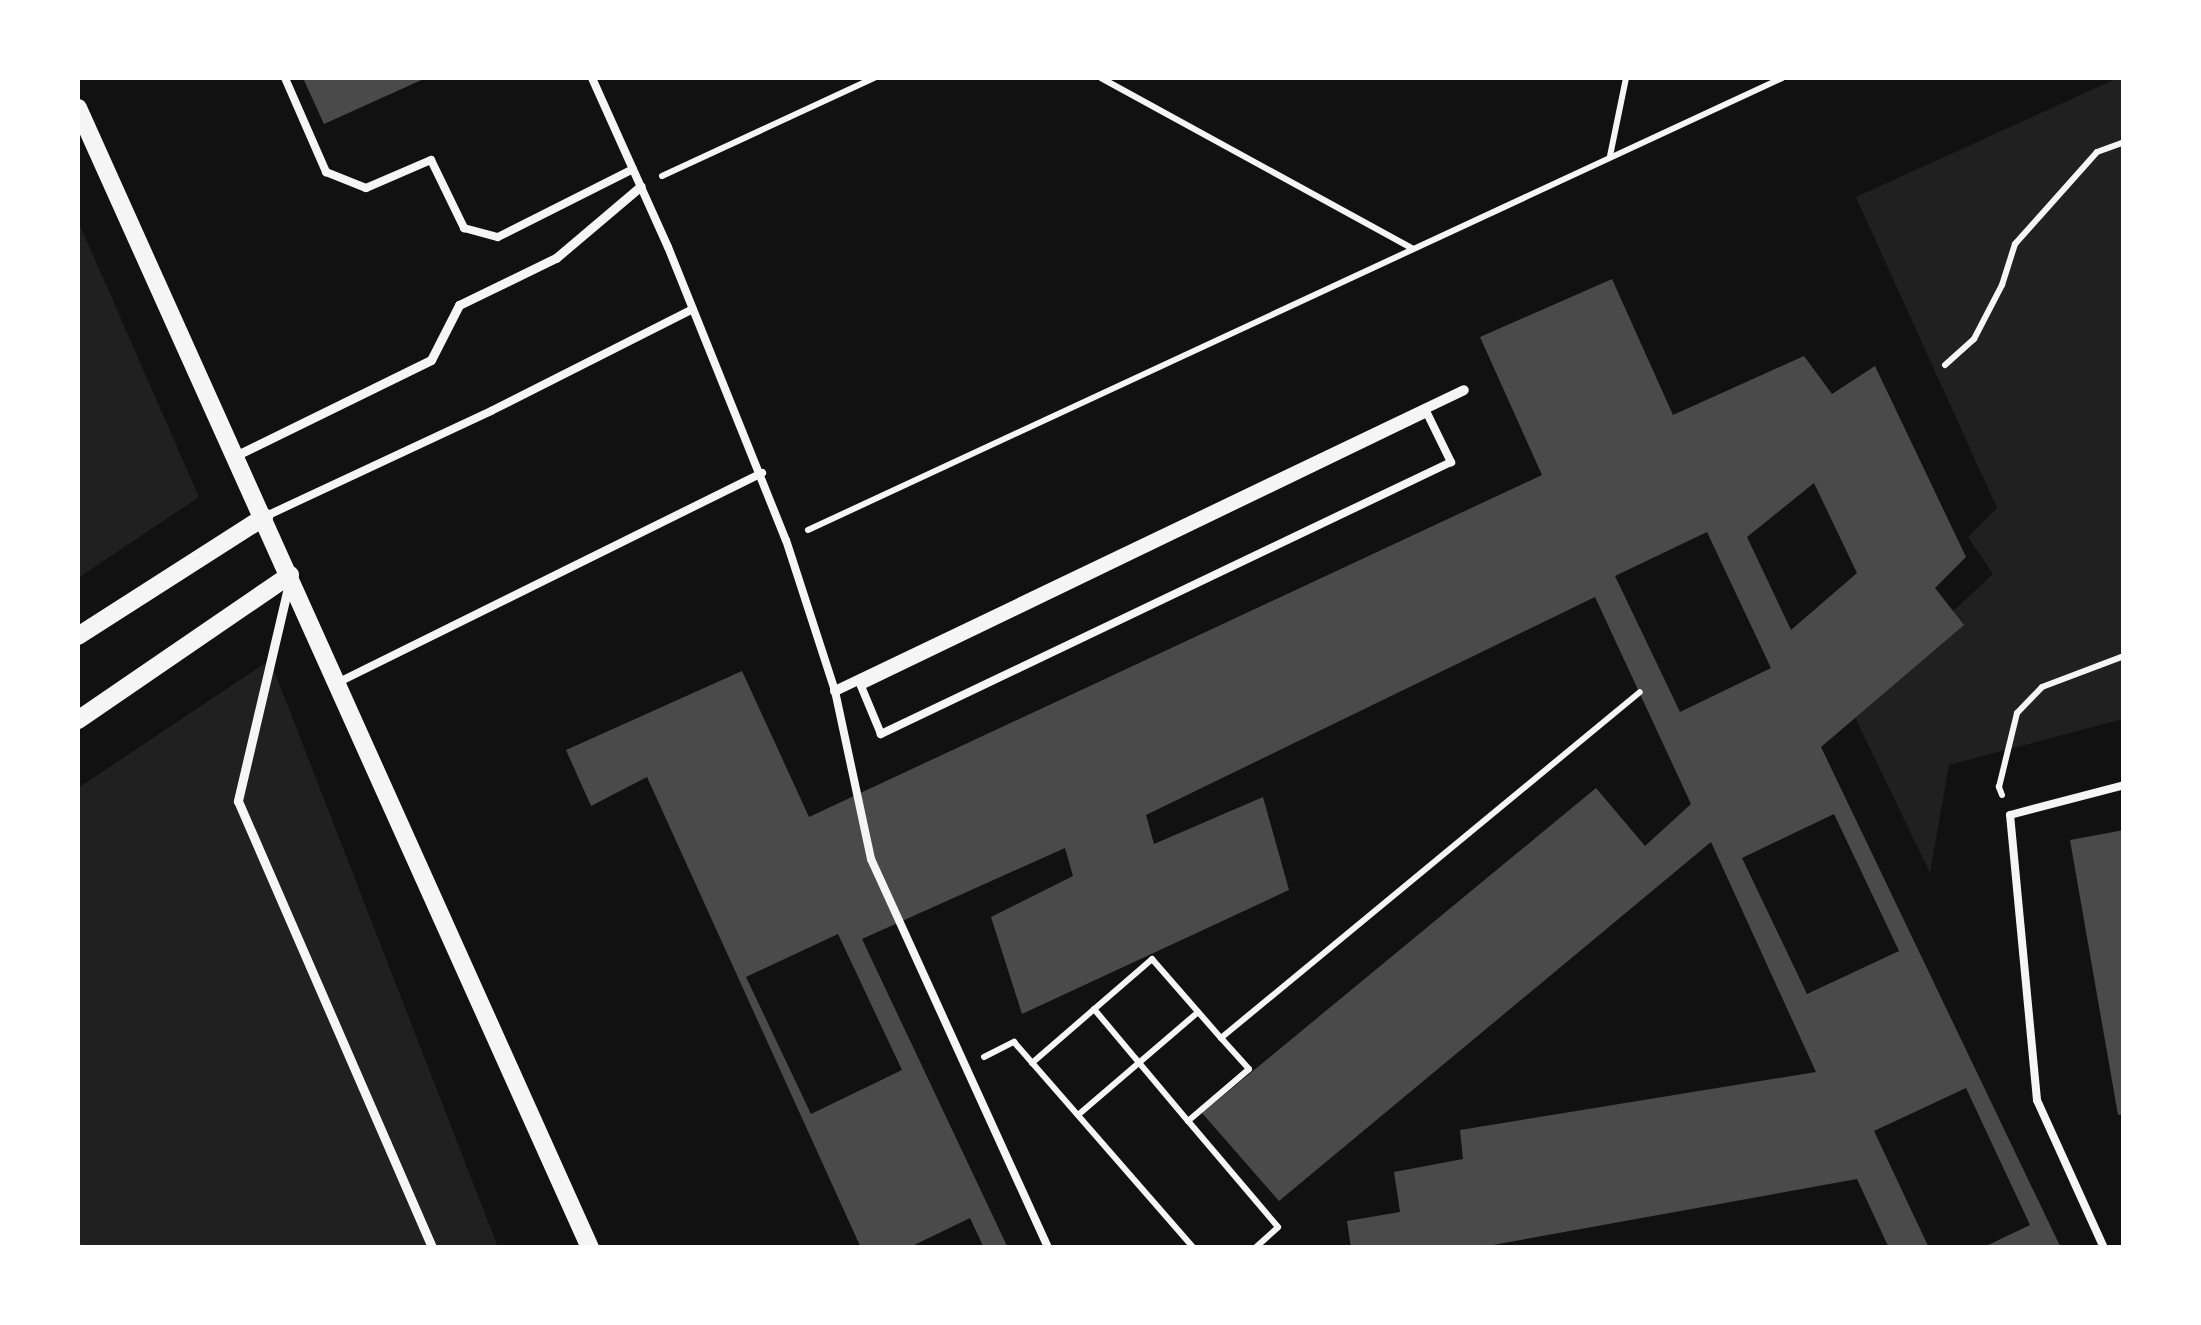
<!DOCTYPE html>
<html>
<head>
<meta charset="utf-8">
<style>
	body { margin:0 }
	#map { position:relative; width:2201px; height:1325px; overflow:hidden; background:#111; font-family:"PT Sans",sans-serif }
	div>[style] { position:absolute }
	.green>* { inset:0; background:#202020 }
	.building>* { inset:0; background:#4a4a4a }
	.path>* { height:6px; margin:-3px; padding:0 3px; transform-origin:3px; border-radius:3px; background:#f5f5f5 }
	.service>* { height:8px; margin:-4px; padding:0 4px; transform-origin:4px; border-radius:4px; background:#f5f5f5 }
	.pedestrian>* { height:9px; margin:-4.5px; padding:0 4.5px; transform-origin:4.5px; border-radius:4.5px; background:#f5f5f5 }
	.minor>* { height:10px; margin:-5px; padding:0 5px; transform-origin:5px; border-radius:5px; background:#f5f5f5 }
	.tertiary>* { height:18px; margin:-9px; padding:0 9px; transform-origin:9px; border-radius:9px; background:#f5f5f5 }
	span { translate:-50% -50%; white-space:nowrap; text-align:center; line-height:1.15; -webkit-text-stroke:8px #fff; paint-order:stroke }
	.frame { position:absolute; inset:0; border:80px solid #fff; pointer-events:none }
</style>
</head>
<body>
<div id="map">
	<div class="green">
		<i style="clip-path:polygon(2118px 78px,2123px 78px,2123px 719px,1949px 765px,1930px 873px,1850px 707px,1993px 574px,1968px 537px,1997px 508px,1856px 197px)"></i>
		<i style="clip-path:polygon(78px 221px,199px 497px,78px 578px)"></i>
		<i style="clip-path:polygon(270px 660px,498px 1247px,78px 1248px,78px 788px)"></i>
	</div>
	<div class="building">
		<i style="clip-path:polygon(303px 78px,426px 78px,324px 124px)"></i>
		<i style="clip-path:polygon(evenodd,1612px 279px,1673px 415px,1804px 356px,1832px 394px,1875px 366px,1966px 557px,1935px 588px,1964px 625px,1821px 747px,2061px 1248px,1982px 1248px,2030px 1225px,1966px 1088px,1874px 1131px,1929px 1248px,1889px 1248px,1857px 1179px,1476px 1248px,1351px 1248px,1347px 1221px,1400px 1212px,1394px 1172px,1463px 1159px,1460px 1130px,1816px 1072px,1711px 842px,1279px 1201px,1202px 1113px,1596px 788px,1645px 846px,1691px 804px,1595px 597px,1146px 815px,1154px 844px,1263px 797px,1289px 890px,1022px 1014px,991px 917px,1073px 876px,1065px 848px,862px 939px,1008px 1248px,984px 1248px,970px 1218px,908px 1248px,861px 1248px,647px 777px,591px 806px,566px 750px,742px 671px,809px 817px,1542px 475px,1480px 337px,1612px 279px,1814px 483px,1857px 573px,1791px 630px,1747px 537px,1814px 483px,1612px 279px,1707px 532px,1771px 668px,1680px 712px,1615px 576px,1707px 532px,1612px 279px,1834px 814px,1899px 951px,1807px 994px,1742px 858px,1834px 814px,1612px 279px,838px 934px,902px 1070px,811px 1114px,746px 977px,838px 934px)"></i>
		<i style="clip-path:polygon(2124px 830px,2124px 1114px,2118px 1115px,2070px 840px)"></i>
	</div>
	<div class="path">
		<i style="left:1101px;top:78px;width:354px;rotate:28.7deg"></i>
		<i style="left:1610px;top:156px;width:80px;rotate:-78.4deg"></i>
		<i style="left:662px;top:176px;width:234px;rotate:-24.8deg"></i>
		<i style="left:1945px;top:365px;width:39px;rotate:-42deg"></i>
		<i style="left:1974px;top:339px;width:61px;rotate:-62.6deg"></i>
		<i style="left:2002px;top:285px;width:43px;rotate:-72.4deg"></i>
		<i style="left:2015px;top:244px;width:123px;rotate:-48.3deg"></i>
		<i style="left:2097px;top:152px;width:29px;rotate:-20deg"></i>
		<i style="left:808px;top:530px;width:1074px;rotate:-24.89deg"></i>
		<i style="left:2002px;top:795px;width:9px;rotate:-111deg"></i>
		<i style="left:1999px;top:787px;width:76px;rotate:-76.3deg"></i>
		<i style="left:2017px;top:713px;width:36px;rotate:-46deg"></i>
		<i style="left:2042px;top:687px;width:88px;rotate:-20.7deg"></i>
		<i style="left:1094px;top:1009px;width:146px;rotate:50deg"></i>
		<i style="left:984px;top:1057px;width:34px;rotate:-27deg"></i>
		<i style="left:1014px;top:1042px;width:274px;rotate:48.9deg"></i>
		<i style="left:1032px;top:1063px;width:159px;rotate:-40.9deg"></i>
		<i style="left:1152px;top:959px;width:105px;rotate:48.9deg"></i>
		<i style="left:1078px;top:1115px;width:158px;rotate:-40.6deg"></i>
		<i style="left:78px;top:1247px;width:2px;rotate:27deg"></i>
		<i style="left:1255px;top:1248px;width:31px;rotate:-42deg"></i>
		<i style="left:1278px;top:1227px;width:139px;rotate:-130.3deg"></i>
		<i style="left:1188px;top:1121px;width:80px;rotate:-40.4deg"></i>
		<i style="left:1249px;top:1069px;width:42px;rotate:-132.1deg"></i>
		<i style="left:1221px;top:1038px;width:543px;rotate:-39.55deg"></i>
	</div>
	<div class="service">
		<i style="left:285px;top:78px;width:103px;rotate:66.4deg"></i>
		<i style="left:326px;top:172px;width:43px;rotate:21.8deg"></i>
		<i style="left:366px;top:188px;width:71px;rotate:-23.3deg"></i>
		<i style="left:431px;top:160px;width:76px;rotate:64.1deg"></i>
		<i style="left:464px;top:228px;width:35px;rotate:15deg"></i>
		<i style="left:498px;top:237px;width:151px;rotate:-26.7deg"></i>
		<i style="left:592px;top:78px;width:185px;rotate:65.8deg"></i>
		<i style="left:668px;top:247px;width:316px;rotate:68.1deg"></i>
		<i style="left:786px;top:540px;width:159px;rotate:72deg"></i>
		<i style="left:835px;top:691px;width:172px;rotate:77.9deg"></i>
		<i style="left:871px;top:859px;width:427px;rotate:65.5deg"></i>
		<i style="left:1427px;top:413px;width:55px;rotate:63.9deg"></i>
		<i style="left:1451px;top:462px;width:632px;rotate:154.49deg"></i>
		<i style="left:881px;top:734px;width:52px;rotate:-112.6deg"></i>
		<i style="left:861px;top:686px;width:628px;rotate:-25.75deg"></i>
		<i style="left:264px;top:517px;width:251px;rotate:-25deg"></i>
		<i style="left:491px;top:411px;width:226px;rotate:-26.8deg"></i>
		<i style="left:339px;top:682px;width:472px;rotate:-26.3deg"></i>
		<i style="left:2104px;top:1248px;width:162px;rotate:-114.4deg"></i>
		<i style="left:2037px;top:1100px;width:286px;rotate:-95.4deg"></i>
		<i style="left:2010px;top:815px;width:118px;rotate:-14.7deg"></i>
	</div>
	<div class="pedestrian">
		<i style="left:235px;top:456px;width:218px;rotate:-26.1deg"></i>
		<i style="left:431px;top:360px;width:62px;rotate:-63deg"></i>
		<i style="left:459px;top:305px;width:108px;rotate:-25.9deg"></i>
		<i style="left:556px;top:258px;width:111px;rotate:-40.3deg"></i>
		<i style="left:289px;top:583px;width:224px;rotate:103.2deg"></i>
		<i style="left:238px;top:801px;width:487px;rotate:66.5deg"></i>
	</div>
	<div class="minor">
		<i style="left:835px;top:691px;width:697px;rotate:-25.57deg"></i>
	</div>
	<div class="tertiary">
		<i style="left:78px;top:108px;width:1250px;rotate:65.81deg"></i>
		<i style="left:78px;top:636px;width:221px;rotate:-32.6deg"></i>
		<i style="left:78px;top:720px;width:257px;rotate:-34.4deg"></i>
	</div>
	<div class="frame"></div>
</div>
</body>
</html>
